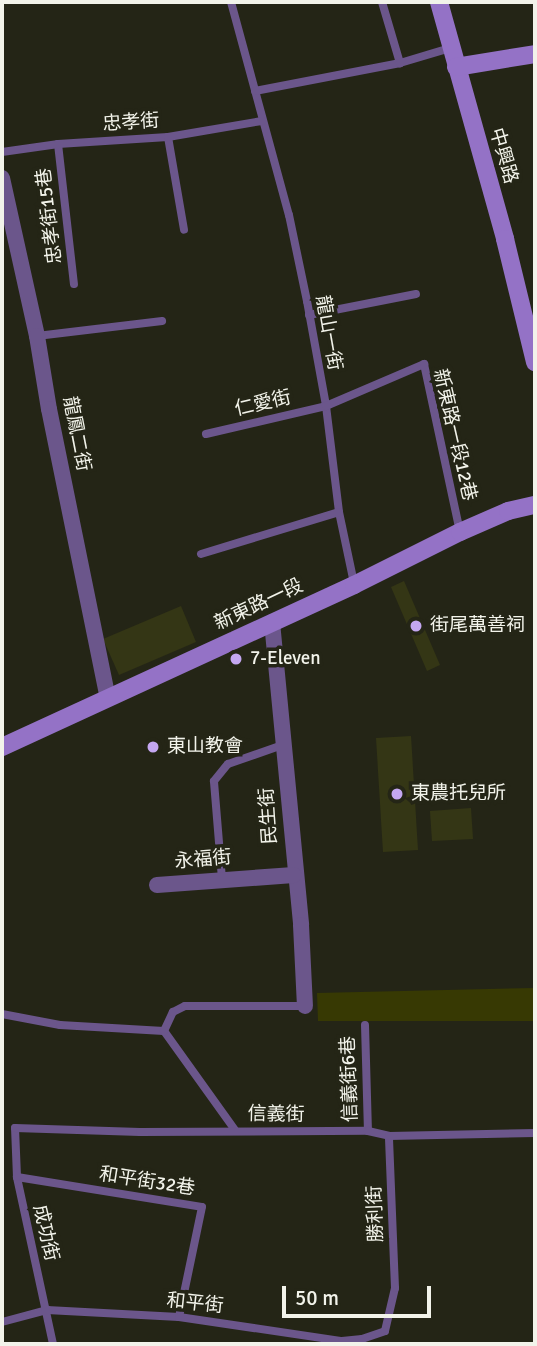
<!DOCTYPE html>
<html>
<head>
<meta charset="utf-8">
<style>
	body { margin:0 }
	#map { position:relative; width:537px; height:1346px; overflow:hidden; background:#242516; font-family:Signika,"Noto Sans TC",sans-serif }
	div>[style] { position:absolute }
	.green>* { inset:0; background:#373903 }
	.building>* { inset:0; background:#343615 }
	.lane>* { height:8px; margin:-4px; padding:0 4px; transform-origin:4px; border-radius:4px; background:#6b568b }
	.street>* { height:16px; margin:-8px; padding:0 8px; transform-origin:8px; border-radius:8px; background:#6b568b }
	.secondary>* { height:18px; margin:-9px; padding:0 9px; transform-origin:9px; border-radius:9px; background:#9472c6 }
	.dots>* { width:19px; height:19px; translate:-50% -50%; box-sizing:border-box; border:4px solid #242516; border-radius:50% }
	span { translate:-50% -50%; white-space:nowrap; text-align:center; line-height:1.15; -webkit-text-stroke:7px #242516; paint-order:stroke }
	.street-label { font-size:19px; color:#f2f3ea }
	.poi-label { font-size:19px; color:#f2f3ea }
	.left { translate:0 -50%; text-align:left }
	.frame { position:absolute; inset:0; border:4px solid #f2f3ea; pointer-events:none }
	.scale { position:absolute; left:282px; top:1286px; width:149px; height:32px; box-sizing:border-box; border:4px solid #f2f3ea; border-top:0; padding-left:9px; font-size:21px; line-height:24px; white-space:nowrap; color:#f2f3ea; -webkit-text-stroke:5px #242516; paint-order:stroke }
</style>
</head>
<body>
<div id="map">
	<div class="green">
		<i style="clip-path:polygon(535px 988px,535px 1021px,318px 1021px,317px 993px)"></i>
	</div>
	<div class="building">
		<i style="clip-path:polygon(404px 581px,440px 665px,427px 671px,391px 587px)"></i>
		<i style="clip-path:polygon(181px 606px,196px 642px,119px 675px,103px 639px)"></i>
		<i style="clip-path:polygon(411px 736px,418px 850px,383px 852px,376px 738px)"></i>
		<i style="clip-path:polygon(471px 808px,473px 839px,432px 841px,430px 811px)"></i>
	</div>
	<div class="lane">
		<i style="left:231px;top:2px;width:221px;rotate:74.8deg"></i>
		<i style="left:289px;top:215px;width:88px;rotate:78.2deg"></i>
		<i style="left:307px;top:301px;width:107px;rotate:79.7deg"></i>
		<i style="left:326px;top:406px;width:107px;rotate:83deg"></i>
		<i style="left:339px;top:512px;width:73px;rotate:78.1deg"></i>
		<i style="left:382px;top:2px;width:64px;rotate:73.6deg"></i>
		<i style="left:255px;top:91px;width:148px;rotate:-10.9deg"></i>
		<i style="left:400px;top:63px;width:52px;rotate:-16.7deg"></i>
		<i style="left:168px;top:137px;width:94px;rotate:80.2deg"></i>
		<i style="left:58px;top:144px;width:141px;rotate:83.5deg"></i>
		<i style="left:2px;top:152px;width:57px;rotate:-8.1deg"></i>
		<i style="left:58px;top:144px;width:110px;rotate:-3.6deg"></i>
		<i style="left:168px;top:137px;width:95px;rotate:-9.7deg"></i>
		<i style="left:309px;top:315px;width:109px;rotate:-11.1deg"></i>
		<i style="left:37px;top:336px;width:126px;rotate:-6.8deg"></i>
		<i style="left:206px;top:434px;width:123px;rotate:-13.1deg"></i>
		<i style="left:326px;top:406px;width:107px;rotate:-23.2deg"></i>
		<i style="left:424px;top:364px;width:172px;rotate:77.9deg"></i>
		<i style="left:201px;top:554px;width:144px;rotate:-16.9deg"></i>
		<i style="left:222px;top:879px;width:98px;rotate:-94.7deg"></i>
		<i style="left:214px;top:781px;width:22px;rotate:-51deg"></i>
		<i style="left:228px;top:764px;width:60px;rotate:-19.3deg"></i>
		<i style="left:2px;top:1014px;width:59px;rotate:10.7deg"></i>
		<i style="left:60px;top:1025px;width:104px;rotate:3.3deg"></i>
		<i style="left:365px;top:1025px;width:106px;rotate:88.4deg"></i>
		<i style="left:235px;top:1130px;width:122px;rotate:-125.6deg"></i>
		<i style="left:164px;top:1031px;width:21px;rotate:-65deg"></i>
		<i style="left:173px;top:1012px;width:13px;rotate:-27deg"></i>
		<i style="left:185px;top:1006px;width:120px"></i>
		<i style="left:17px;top:1177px;width:187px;rotate:9.2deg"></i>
		<i style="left:202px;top:1207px;width:112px;rotate:101.8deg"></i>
		<i style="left:2px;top:1322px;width:47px;rotate:-14.9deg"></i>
		<i style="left:47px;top:1310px;width:132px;rotate:3deg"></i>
		<i style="left:179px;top:1317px;width:165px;rotate:8.4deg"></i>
		<i style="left:342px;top:1341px;width:20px;rotate:-6deg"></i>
		<i style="left:362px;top:1339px;width:24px;rotate:-19deg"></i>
		<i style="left:385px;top:1331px;width:44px;rotate:-76.9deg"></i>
		<i style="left:395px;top:1288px;width:152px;rotate:-92.3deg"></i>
		<i style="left:53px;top:1344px;width:171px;rotate:-102.2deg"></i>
		<i style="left:17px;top:1177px;width:49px;rotate:-92.3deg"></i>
		<i style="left:15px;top:1128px;width:125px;rotate:1.8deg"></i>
		<i style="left:140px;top:1132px;width:228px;rotate:-0.3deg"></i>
		<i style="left:368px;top:1131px;width:22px;rotate:13deg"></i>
		<i style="left:389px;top:1136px;width:146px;rotate:-1.2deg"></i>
	</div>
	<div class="street">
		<i style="left:2px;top:178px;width:162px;rotate:77.5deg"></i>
		<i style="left:37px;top:336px;width:74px;rotate:80.7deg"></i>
		<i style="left:49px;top:409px;width:295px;rotate:78.5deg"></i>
		<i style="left:272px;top:622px;width:304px;rotate:84.5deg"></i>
		<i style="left:301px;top:925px;width:81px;rotate:87.2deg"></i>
		<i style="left:157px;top:885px;width:137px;rotate:-4.2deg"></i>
	</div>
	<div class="secondary">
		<i style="left:439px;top:2px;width:246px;rotate:74.4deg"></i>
		<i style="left:505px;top:239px;width:127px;rotate:76.3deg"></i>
		<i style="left:456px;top:67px;width:80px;rotate:-9.3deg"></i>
		<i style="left:2px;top:747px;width:387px;rotate:-24.7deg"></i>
		<i style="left:354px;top:585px;width:119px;rotate:-26.6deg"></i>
		<i style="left:460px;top:532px;width:52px;rotate:-23.6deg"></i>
		<i style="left:508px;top:511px;width:28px;rotate:-13deg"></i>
	</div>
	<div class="dots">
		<i style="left:416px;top:626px;background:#c4a7f1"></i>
		<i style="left:236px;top:659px;background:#c4a7f1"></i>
		<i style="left:153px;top:747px;background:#c4a7f1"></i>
		<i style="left:397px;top:794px;background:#c4a7f1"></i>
	</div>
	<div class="street-label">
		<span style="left:131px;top:123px;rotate:-4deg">忠孝街</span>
		<span style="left:503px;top:156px;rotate:74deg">中興路</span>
		<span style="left:50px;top:216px;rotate:-97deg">忠孝街15巷</span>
		<span style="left:328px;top:333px;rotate:80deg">龍山一街</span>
		<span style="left:263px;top:404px;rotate:-13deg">仁愛街</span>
		<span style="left:76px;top:434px;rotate:79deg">龍鳳二街</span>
		<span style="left:454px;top:435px;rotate:77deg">新東路一段12巷</span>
		<span style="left:259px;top:605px;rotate:-25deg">新東路一段</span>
		<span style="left:269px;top:816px;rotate:-94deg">民生街</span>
		<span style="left:203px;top:860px;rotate:-5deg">永福街</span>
		<span style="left:350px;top:1079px;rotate:-92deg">信義街6巷</span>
		<span style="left:276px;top:1115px;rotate:1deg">信義街</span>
		<span style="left:147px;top:1182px;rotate:9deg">和平街32巷</span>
		<span style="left:376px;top:1214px;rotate:-92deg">勝利街</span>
		<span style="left:45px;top:1233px;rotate:77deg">成功街</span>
		<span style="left:195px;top:1304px;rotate:6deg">和平街</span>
	</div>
	<div class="poi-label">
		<span class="left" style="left:430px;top:626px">街尾萬善祠</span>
		<span class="left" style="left:250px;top:659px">7-Eleven</span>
		<span class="left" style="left:167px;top:747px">東山教會</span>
		<span class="left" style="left:411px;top:794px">東農托兒所</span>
	</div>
	<div class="frame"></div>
	<div class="scale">50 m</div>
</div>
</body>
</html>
